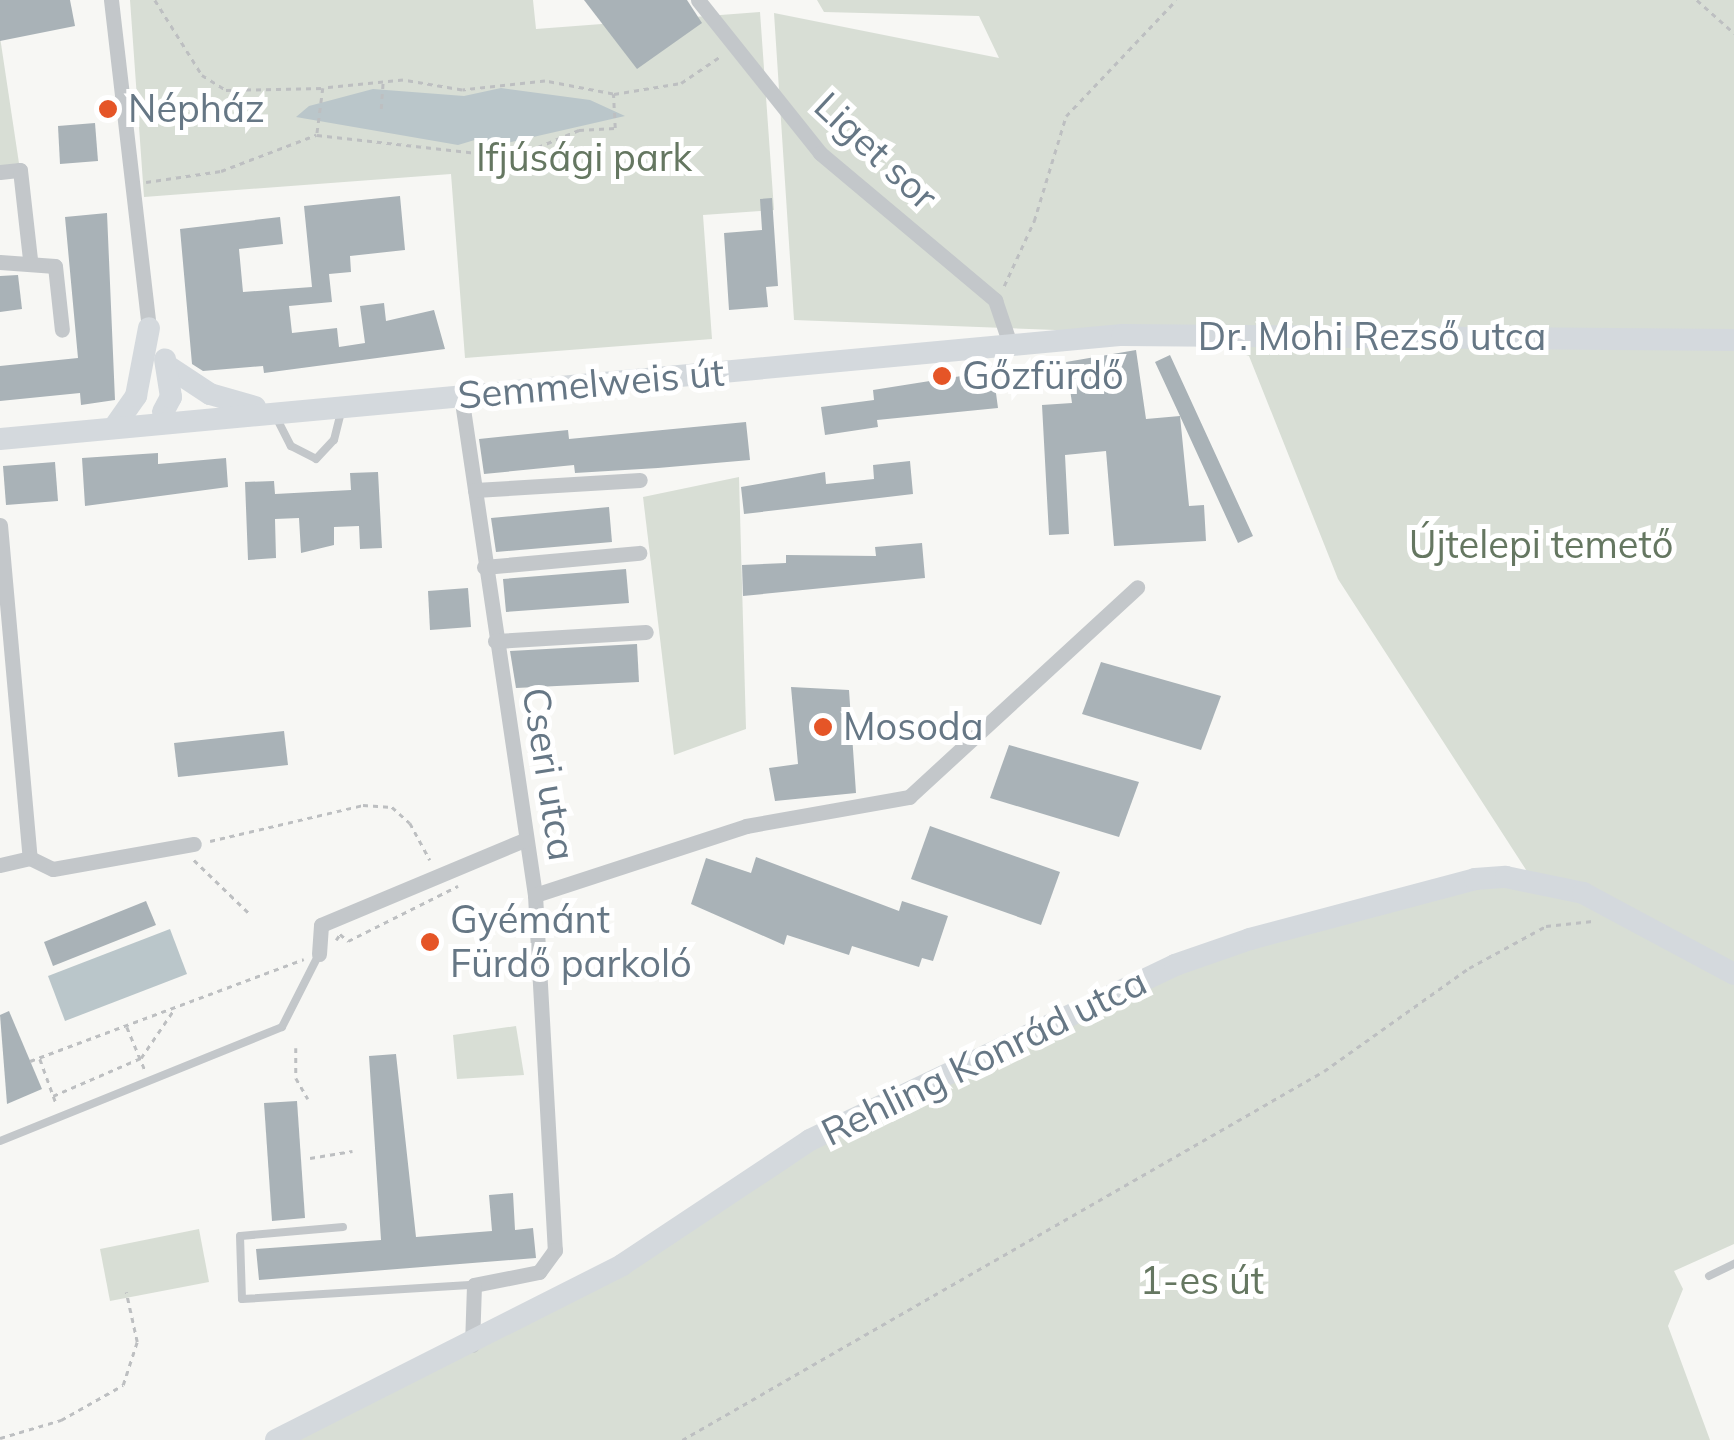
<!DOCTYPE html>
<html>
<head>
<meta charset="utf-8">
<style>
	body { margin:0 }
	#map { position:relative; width:1734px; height:1440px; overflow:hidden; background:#f7f7f4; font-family:Mulish,sans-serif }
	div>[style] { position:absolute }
	.green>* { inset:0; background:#d8ded5 }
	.water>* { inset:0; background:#bac6ca }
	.building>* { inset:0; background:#a9b2b7 }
	.path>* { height:2.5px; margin-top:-1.25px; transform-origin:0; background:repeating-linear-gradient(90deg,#bdbfc1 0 5px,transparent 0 10px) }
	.lane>* { height:8px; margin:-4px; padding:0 4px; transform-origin:4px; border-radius:4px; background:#c3c7ca }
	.street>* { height:15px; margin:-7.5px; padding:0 7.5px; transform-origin:7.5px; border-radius:7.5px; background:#c3c7ca }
	.secondary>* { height:22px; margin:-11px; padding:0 11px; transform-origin:11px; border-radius:11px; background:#d4d9dd }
	.dots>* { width:28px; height:28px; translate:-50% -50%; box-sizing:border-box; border:5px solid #fff; border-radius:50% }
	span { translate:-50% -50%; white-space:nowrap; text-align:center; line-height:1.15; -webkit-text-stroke:10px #fff; paint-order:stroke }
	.poi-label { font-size:38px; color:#667785 }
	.left { translate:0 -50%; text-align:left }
	.street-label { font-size:38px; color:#667785 }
	.park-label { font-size:38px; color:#657761 }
</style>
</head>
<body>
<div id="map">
	<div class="green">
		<i style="clip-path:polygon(130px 0,533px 0,536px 29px,760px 12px,774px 210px,703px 215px,712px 339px,465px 358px,451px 174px,144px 197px)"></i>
		<i style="clip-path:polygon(817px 0,1734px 0,1734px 1244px,1674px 1271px,1683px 1289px,1668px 1326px,1710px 1440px,276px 1440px,472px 1345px,733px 1190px,1175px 965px,1397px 898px,1532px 879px,1338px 579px,1249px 356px,1186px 335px,794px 320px,774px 13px,999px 58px,979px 16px,824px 12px)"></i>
		<i style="clip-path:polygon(0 37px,20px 170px,0 173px)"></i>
		<i style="clip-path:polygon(739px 477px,746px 729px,674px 755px,643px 497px)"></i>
		<i style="clip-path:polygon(516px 1026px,524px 1075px,457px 1079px,453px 1035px)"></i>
		<i style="clip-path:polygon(199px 1229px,209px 1282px,110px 1301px,100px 1249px)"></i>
	</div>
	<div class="water">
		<i style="clip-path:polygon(501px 88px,590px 100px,625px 116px,489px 147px,478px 139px,458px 145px,296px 117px,309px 106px,373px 89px,464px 96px)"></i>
		<i style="clip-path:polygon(170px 929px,187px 974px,65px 1021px,48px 976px)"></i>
	</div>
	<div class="building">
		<i style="clip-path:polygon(0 0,70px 0,75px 26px,0 41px)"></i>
		<i style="clip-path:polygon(584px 0,687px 0,702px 23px,637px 69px)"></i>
		<i style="clip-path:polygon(95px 123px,98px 161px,60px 164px,58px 126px)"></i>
		<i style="clip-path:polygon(400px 196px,405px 250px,350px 256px,351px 272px,329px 274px,332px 302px,289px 306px,292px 333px,337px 328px,339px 347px,365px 343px,360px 306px,384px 303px,386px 321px,434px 310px,445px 349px,264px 373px,263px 366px,203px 371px,192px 364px,180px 229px,280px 217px,283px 244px,239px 249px,243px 292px,312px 287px,304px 206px)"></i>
		<i style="clip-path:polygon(772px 198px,778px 286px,766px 287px,768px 307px,729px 310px,724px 233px,762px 230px,760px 199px)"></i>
		<i style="clip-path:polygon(107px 213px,115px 400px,81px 405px,80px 393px,0 401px,0 366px,78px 358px,65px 217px)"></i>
		<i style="clip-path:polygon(18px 275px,22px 309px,0 312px,0 276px)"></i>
		<i style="clip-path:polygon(1136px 350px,1146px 419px,1180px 416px,1155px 362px,1170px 355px,1253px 536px,1238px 543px,1180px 416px,1189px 506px,1204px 505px,1206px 541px,1114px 546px,1106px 451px,1065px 455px,1069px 534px,1049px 535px,1042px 405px,1072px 403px,1066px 362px)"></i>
		<i style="clip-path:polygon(993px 371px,998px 408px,877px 420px,878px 427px,825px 435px,821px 407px,874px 400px,873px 390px)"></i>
		<i style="clip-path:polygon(746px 422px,750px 460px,658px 468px,575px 473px,574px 465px,484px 474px,479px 439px,568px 430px,569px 439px)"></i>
		<i style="clip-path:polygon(158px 453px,158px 464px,226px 458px,228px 487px,85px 506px,82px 458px)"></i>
		<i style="clip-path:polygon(910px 461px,913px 494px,744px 514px,741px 487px,825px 472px,826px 484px,874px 479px,873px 465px)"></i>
		<i style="clip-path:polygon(55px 462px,58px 501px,6px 505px,3px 466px)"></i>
		<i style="clip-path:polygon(378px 472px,382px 548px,360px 549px,359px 526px,334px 527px,334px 545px,301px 553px,299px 518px,275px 519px,276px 558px,248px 560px,245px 482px,274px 481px,275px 494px,351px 490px,350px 473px)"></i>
		<i style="clip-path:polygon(609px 507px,612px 542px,496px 552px,491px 518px)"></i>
		<i style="clip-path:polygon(922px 543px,925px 578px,743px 596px,742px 565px,786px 563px,786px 555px,876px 556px,875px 547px)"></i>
		<i style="clip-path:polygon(626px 569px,629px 603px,506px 612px,503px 579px)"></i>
		<i style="clip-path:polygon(468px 588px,471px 627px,430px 630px,428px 591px)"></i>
		<i style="clip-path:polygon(637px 644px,639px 682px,516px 688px,510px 651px)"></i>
		<i style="clip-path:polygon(1101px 662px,1221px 696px,1201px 750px,1082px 714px)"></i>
		<i style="clip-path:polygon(791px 687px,849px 690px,856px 793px,775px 801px,769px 768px,798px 764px)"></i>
		<i style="clip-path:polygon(284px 731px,288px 765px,178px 777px,174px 743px)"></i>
		<i style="clip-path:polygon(1009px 745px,1139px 782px,1119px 837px,990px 798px)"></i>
		<i style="clip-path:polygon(930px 826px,1060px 872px,1041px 925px,911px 879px)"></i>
		<i style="clip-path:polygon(756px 857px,899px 911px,902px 901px,948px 916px,933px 961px,922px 958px,919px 967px,852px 946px,849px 955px,787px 935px,784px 945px,691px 904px,706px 858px,751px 873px)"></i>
		<i style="clip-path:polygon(146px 901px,156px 925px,53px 966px,44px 942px)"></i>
		<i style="clip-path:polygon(9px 1011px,42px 1089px,7px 1104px,0 1015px)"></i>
		<i style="clip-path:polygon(396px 1054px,416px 1237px,492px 1231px,489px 1195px,513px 1193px,515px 1230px,533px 1228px,536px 1258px,259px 1280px,256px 1249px,381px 1240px,369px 1056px)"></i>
		<i style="clip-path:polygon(297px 1101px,305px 1218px,272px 1221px,264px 1103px)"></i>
	</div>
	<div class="path">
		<i style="left:155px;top:0;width:89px;rotate:57.9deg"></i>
		<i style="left:202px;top:75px;width:28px;rotate:32deg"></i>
		<i style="left:226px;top:90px;width:97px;rotate:-1.2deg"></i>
		<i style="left:323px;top:88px;width:47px;rotate:97.3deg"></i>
		<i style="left:317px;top:135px;width:179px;rotate:6.4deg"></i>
		<i style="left:495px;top:155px;width:24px"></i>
		<i style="left:519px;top:155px;width:65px;rotate:-22.6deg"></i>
		<i style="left:579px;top:130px;width:36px;rotate:-3deg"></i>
		<i style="left:615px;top:128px;width:34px;rotate:-93deg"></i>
		<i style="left:613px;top:94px;width:69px;rotate:-169.2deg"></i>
		<i style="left:545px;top:81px;width:83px;rotate:173.8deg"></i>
		<i style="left:462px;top:90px;width:60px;rotate:-170.4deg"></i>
		<i style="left:403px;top:80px;width:80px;rotate:174.3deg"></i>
		<i style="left:1697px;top:0;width:50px;rotate:41.7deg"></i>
		<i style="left:614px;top:94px;width:68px;rotate:-9.3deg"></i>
		<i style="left:681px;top:83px;width:48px;rotate:-34deg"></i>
		<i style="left:381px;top:109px;width:26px;rotate:-86deg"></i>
		<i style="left:146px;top:182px;width:76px;rotate:-8.3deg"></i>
		<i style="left:221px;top:171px;width:102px;rotate:-20.8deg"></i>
		<i style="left:1004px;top:286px;width:72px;rotate:-65.2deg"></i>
		<i style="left:1034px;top:221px;width:110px;rotate:-73.1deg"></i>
		<i style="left:1066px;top:116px;width:160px;rotate:-46.5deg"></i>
		<i style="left:210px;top:841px;width:157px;rotate:-13.2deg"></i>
		<i style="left:363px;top:805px;width:29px;rotate:4deg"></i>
		<i style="left:392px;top:807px;width:24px;rotate:42deg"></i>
		<i style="left:410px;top:823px;width:42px;rotate:61.6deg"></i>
		<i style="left:194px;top:860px;width:78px;rotate:44deg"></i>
		<i style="left:336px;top:940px;width:7px;rotate:-56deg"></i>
		<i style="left:340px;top:934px;width:11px;rotate:41deg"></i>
		<i style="left:348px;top:941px;width:123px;rotate:-26.6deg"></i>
		<i style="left:127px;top:1027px;width:47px;rotate:67.3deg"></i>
		<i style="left:296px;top:1048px;width:30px;rotate:90deg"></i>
		<i style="left:296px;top:1078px;width:24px;rotate:60deg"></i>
		<i style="left:40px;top:1059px;width:47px;rotate:70deg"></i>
		<i style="left:30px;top:1061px;width:292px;rotate:-20.4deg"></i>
		<i style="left:53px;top:1096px;width:96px;rotate:-23.4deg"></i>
		<i style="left:141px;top:1058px;width:60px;rotate:-55.8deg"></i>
		<i style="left:310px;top:1158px;width:43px;rotate:-9.5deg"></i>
		<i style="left:0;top:1438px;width:64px;rotate:-16.4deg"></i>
		<i style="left:61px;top:1420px;width:71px;rotate:-29.4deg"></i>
		<i style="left:123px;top:1385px;width:45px;rotate:-72deg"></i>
		<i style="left:137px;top:1342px;width:51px;rotate:-102.4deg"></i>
		<i style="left:682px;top:1440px;width:740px;rotate:-29.89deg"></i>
		<i style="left:1324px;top:1071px;width:178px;rotate:-35.4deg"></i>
		<i style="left:1469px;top:968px;width:88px;rotate:-28.6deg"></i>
		<i style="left:1546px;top:926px;width:47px;rotate:-6.1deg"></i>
	</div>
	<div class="lane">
		<i style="left:275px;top:415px;width:35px;rotate:63deg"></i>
		<i style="left:291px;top:446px;width:28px;rotate:27deg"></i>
		<i style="left:316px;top:459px;width:26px;rotate:-47deg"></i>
		<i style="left:334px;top:440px;width:32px;rotate:-76deg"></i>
		<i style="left:0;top:1141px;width:304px;rotate:-22deg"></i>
		<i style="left:282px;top:1027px;width:82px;rotate:-63.1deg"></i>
		<i style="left:343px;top:1227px;width:103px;rotate:175deg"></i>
		<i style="left:240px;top:1236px;width:63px;rotate:88.2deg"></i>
		<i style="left:242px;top:1299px;width:232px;rotate:-3.5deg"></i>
		<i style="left:1709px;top:1276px;width:28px;rotate:-26deg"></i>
	</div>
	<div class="street">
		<i style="left:111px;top:0;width:330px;rotate:83.4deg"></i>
		<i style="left:698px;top:0;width:196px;rotate:51.4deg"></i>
		<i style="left:820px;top:153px;width:229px;rotate:40deg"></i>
		<i style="left:995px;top:300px;width:46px;rotate:71.2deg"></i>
		<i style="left:0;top:172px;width:20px;rotate:-6deg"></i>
		<i style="left:20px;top:170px;width:90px;rotate:83.6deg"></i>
		<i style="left:0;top:262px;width:55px;rotate:4.2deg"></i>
		<i style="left:55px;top:266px;width:64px;rotate:83.8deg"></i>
		<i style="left:461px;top:395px;width:505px;rotate:81.58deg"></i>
		<i style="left:535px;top:895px;width:356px;rotate:86.8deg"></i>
		<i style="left:555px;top:1250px;width:27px;rotate:126deg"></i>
		<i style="left:539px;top:1272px;width:66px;rotate:168.7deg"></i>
		<i style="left:474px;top:1285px;width:60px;rotate:91.9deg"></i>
		<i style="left:475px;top:490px;width:165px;rotate:-3.5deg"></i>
		<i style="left:0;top:525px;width:334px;rotate:84.9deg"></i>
		<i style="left:484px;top:567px;width:156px;rotate:-5.2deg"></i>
		<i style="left:495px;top:641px;width:151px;rotate:-3.4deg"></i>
		<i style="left:30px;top:858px;width:25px;rotate:26deg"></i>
		<i style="left:53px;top:869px;width:143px;rotate:-10.1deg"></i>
		<i style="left:0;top:865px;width:31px;rotate:-13deg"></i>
		<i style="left:535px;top:895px;width:222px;rotate:-18.1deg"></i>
		<i style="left:746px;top:826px;width:166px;rotate:-10.1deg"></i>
		<i style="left:909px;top:797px;width:310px;rotate:-42.6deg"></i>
		<i style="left:319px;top:954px;width:29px;rotate:-86deg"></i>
		<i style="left:321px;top:925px;width:220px;rotate:-22.7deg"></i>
	</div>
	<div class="secondary">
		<i style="left:169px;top:367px;width:49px;rotate:33.4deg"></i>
		<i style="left:210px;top:394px;width:47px;rotate:16.1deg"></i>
		<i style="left:163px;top:412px;width:17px;rotate:-62deg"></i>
		<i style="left:171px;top:397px;width:38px;rotate:-99deg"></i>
		<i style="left:115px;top:426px;width:37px;rotate:-55deg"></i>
		<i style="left:136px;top:396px;width:69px;rotate:-79.2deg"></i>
		<i style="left:0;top:439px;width:1127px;rotate:-5.3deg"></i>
		<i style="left:1122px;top:335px;width:612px;rotate:0.47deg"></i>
		<i style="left:276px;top:1440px;width:388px;rotate:-26.8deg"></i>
		<i style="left:622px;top:1265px;width:226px;rotate:-33.6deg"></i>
		<i style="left:810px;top:1140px;width:405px;rotate:-25.6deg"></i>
		<i style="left:1175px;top:965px;width:79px;rotate:-19.1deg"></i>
		<i style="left:1250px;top:939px;width:233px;rotate:-14.9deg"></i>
		<i style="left:1475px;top:879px;width:31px;rotate:-4deg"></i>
		<i style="left:1506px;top:877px;width:79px;rotate:11.7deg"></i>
		<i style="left:1583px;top:893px;width:171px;rotate:28.2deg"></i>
	</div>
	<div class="dots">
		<i style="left:108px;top:109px;background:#e55527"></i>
		<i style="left:942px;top:376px;background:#e55527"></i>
		<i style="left:823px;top:727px;background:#e55527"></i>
		<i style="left:430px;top:942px;background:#e55527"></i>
	</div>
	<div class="poi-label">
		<span class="left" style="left:128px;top:109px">Népház</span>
		<span class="left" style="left:962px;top:376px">Gőzfürdő</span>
		<span class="left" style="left:843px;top:727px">Mosoda</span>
		<span class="left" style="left:450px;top:942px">Gyémánt<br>Fürdő parkoló</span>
	</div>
	<div class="street-label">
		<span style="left:876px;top:151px;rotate:43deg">Liget sor</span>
		<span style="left:1372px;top:337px">Dr. Mohi Rezső utca</span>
		<span style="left:591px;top:384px;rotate:-5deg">Semmelweis út</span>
		<span style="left:549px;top:774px;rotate:81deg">Cseri utca</span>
		<span style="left:984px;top:1057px;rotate:-26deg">Rehling Konrád utca</span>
	</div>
	<div class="park-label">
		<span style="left:584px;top:158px">Ifjúsági park</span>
		<span style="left:1541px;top:545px">Újtelepi temető</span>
		<span style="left:1202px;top:1281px">1-es út</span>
	</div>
</div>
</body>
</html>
